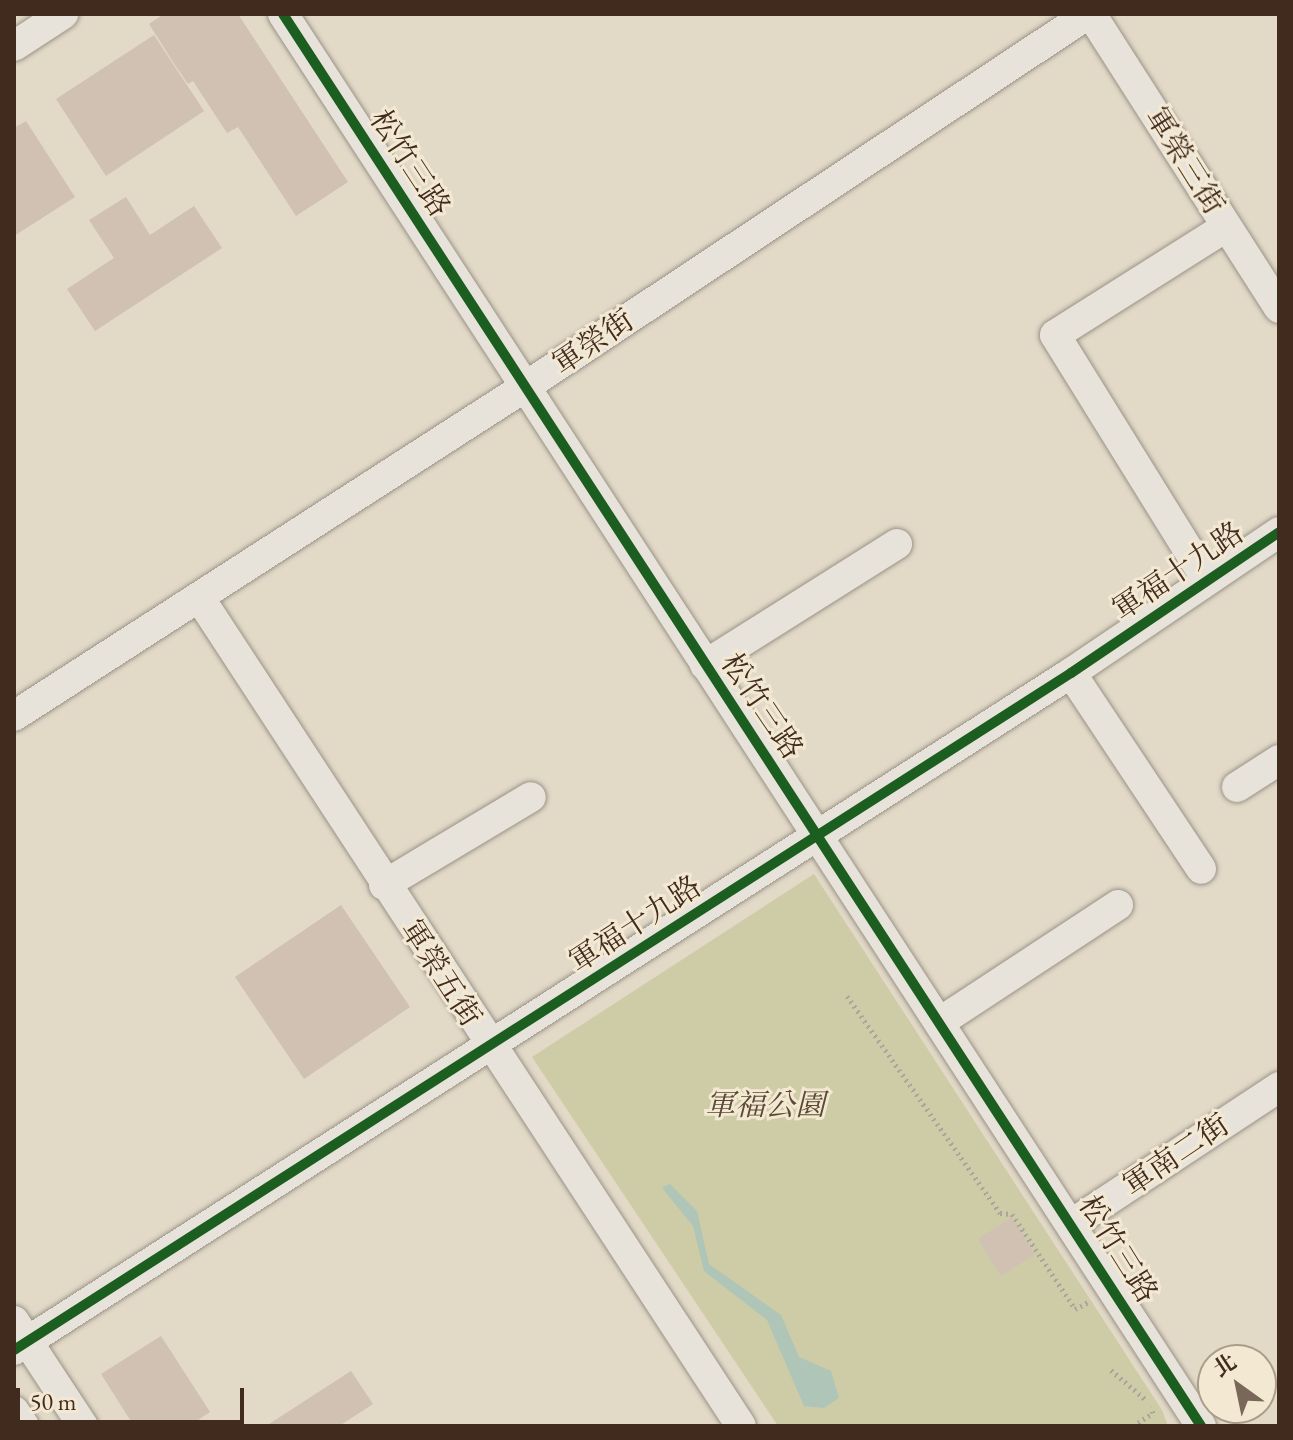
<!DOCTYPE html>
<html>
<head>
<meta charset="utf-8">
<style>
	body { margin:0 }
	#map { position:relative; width:1293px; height:1440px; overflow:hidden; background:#e2d9c7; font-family:"EB Garamond","Noto Serif TC",serif }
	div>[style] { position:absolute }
	.green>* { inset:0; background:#cecba7 }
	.water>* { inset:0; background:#afc5b8 }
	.building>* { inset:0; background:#d0c1b2 }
	.path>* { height:5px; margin-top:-2.5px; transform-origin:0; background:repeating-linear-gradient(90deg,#aba59d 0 2px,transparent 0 6px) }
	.roads { filter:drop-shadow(0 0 2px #9a9387) drop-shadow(0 0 2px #9a9387) }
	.minor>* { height:30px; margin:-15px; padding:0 15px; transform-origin:15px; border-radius:15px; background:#e8e3da }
	.cycleway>* { height:10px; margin:-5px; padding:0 5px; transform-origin:5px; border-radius:5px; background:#1b5e20 }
	span { translate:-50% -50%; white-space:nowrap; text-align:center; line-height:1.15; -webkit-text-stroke:6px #f3e9d3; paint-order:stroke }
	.street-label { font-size:30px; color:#412b1e }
	.park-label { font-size:30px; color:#5a4934; font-style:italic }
	.frame { position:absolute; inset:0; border:16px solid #412b1e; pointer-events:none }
	.north { position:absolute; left:1197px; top:1344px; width:80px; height:80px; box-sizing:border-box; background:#f3e9d3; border:2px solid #ac9d8b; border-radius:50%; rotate:327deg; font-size:22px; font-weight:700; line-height:32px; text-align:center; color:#412b1e }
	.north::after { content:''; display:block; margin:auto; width:28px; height:36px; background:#796859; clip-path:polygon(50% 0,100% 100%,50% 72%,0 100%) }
	.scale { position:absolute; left:16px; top:1388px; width:228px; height:36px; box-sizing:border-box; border:4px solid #412b1e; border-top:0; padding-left:10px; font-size:24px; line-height:28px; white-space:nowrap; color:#412b1e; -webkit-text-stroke:6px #f3e9d3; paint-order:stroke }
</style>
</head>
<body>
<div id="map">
	<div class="green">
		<i style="clip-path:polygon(814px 874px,1162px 1410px,1168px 1426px,778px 1426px,532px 1057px)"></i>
	</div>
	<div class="water">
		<i style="clip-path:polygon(670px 1184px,697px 1211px,709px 1264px,781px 1315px,799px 1357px,831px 1371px,839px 1398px,824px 1408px,804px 1406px,767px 1320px,704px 1271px,693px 1226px,662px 1188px)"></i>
	</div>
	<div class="building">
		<i style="clip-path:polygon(164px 14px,238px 14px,348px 182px,296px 216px,238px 127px,227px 133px,193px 81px,188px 84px,175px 65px,149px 24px)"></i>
		<i style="clip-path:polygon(154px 35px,204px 111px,106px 176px,56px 99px)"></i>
		<i style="clip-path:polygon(26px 121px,75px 197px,14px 236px,14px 128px)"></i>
		<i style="clip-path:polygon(126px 197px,150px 235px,194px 206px,222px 248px,95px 331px,67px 289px,114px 258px,89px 220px)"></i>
		<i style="clip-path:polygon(341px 905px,410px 1007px,304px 1079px,235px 977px)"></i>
		<i style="clip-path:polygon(1012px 1217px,1035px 1254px,1001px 1276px,978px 1239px)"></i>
		<i style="clip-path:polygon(161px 1336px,210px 1412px,189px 1426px,134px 1426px,101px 1374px)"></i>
		<i style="clip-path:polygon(351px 1371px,373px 1404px,339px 1426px,266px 1426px)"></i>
	</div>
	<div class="path">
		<i style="left:847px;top:996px;width:266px;rotate:54.8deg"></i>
		<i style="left:1000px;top:1213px;width:12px;rotate:5deg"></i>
		<i style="left:1012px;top:1214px;width:114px;rotate:56.4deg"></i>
		<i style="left:1075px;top:1309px;width:15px;rotate:-28deg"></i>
		<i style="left:1111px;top:1370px;width:45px;rotate:40.5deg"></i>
		<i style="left:1133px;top:1426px;width:24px;rotate:-33deg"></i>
		<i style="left:1153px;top:1413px;width:6px;rotate:-108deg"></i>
	</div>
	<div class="roads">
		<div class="minor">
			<i style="left:283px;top:14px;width:1684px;rotate:56.97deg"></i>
			<i style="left:1091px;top:14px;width:349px;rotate:57.4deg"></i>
			<i style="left:14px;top:46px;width:59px;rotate:-33.1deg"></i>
			<i style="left:1207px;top:580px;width:288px;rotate:-121.8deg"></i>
			<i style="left:1055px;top:335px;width:202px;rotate:-32.3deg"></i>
			<i style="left:199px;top:597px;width:990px;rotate:56.82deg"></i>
			<i style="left:705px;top:665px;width:227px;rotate:-32.2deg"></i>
			<i style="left:1071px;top:673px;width:235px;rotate:56.4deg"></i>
			<i style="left:14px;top:716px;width:611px;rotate:-32.78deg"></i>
			<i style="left:528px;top:385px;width:672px;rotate:-33.52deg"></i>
			<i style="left:1237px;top:787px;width:50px;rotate:-32.7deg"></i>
			<i style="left:384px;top:885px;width:171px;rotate:-30.9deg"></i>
			<i style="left:940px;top:1022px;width:213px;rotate:-33.3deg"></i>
			<i style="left:1073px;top:1223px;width:247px;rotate:-33.4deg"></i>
			<i style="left:14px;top:1321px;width:126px;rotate:56.7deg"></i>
			<i style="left:14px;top:1350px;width:1255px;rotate:-32.64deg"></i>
			<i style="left:1071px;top:673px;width:251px;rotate:-34.1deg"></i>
			<i style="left:14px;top:1411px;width:18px;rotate:56deg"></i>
		</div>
	</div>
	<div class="cycleway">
		<i style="left:283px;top:14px;width:1684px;rotate:56.97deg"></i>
		<i style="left:14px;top:1350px;width:1255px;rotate:-32.64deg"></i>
		<i style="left:1071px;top:673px;width:251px;rotate:-34.1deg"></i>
	</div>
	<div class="street-label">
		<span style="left:1185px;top:161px;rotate:58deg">軍榮三街</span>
		<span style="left:410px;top:163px;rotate:57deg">松竹三路</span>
		<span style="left:593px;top:342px;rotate:-34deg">軍榮街</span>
		<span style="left:1178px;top:571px;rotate:-34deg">軍福十九路</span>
		<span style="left:762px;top:706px;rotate:56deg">松竹三路</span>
		<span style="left:635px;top:924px;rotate:-33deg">軍福十九路</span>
		<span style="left:441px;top:973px;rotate:57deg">軍榮五街</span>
		<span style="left:1176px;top:1155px;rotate:-34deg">軍南二街</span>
		<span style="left:1118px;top:1249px;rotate:58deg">松竹三路</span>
	</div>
	<div class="park-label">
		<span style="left:765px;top:1105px">軍福公園</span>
	</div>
	<div class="frame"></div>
	<div class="north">北</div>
	<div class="scale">50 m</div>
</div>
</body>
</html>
